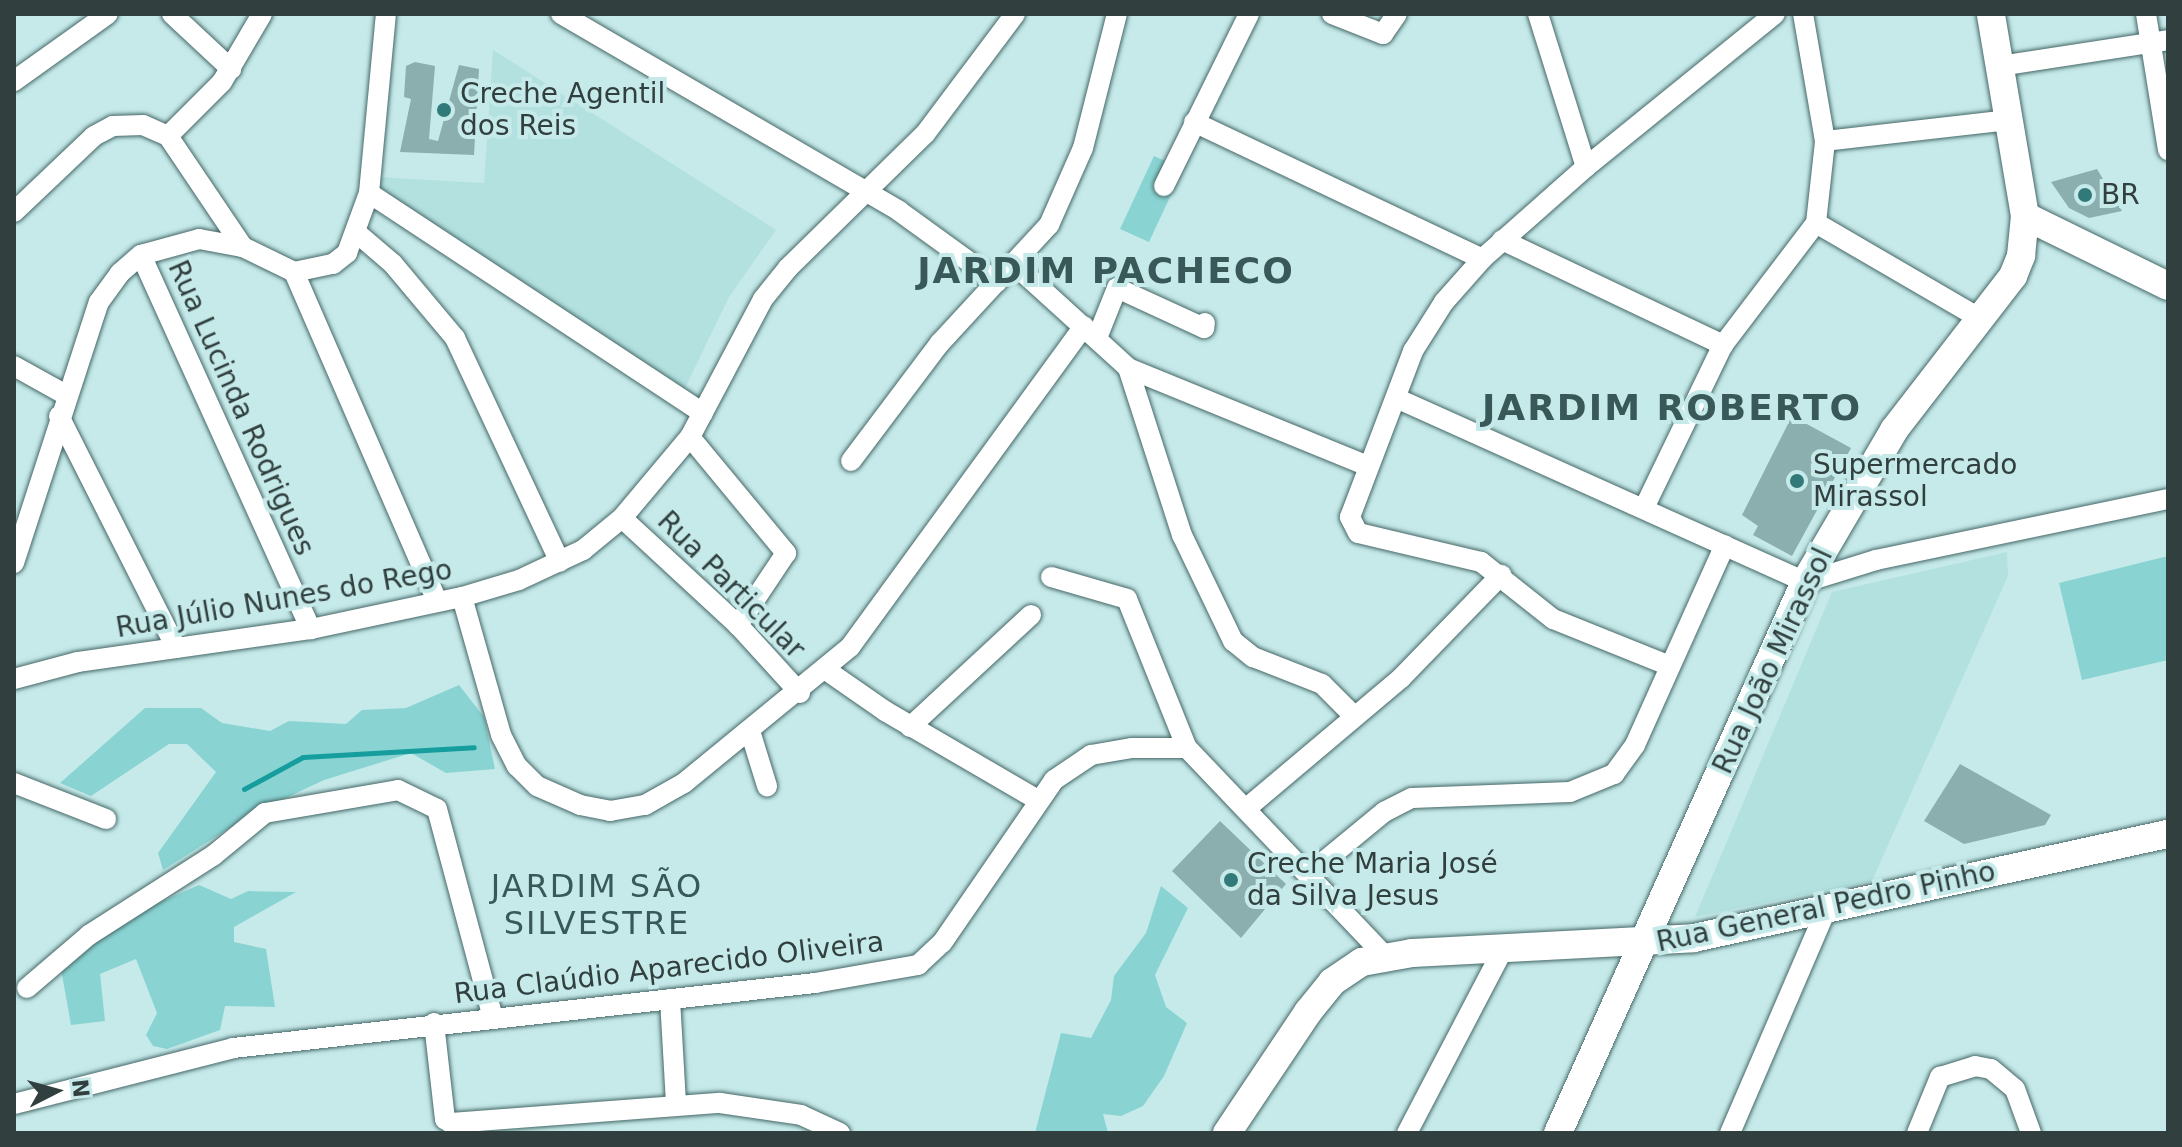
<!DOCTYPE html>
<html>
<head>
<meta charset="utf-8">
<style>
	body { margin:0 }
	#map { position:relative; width:2182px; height:1147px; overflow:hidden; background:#c5eae9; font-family:"DejaVu Sans",sans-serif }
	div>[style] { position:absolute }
	.built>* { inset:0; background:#b2e1e0 }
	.green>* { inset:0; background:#89d4d3 }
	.stream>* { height:5px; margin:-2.5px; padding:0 2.5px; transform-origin:2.5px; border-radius:2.5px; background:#169d9d }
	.building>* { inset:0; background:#8bafae }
	.roads { filter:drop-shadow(0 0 2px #466767) drop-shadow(0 0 2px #466767) }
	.street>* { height:20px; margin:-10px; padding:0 10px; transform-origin:10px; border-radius:10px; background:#fff }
	.secondary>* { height:28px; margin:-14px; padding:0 14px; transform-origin:14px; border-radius:14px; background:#fff }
	.dots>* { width:22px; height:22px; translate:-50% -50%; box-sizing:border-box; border:4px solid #c5eae9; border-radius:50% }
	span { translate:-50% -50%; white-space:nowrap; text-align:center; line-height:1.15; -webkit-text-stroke:8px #c5eae9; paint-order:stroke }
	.poi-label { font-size:28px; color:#31403f }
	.left { translate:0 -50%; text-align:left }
	.street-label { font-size:28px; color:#31403f }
	.quarter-label { font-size:32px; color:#385958; letter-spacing:2px }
	.district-label { font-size:36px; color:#385958; font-weight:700; letter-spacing:2px }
	.frame { position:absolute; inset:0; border:16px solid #31403f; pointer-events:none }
	.north { position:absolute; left:16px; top:1051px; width:80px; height:80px; -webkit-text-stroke:6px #c5eae9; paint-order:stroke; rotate:84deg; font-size:22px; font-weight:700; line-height:32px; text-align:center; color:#31403f }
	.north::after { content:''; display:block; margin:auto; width:28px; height:36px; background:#31403f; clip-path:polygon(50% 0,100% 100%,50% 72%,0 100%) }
</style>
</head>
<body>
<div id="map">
	<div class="built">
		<i style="clip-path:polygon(493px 50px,776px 230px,729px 297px,684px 390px,375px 190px,378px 177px,484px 183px)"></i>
		<i style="clip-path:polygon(2007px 552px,2008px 576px,1872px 881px,1695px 917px,1832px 592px)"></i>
	</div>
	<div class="green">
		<i style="clip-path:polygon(1154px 156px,1183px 169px,1149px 242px,1120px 229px)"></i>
		<i style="clip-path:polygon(2168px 556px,2168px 660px,2082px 680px,2059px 583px)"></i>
		<i style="clip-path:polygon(459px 685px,484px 717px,495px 769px,446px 773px,411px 753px,324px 780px,250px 815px,163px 870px,158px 853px,216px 772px,187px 744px,169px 744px,91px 796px,60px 783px,145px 708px,201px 708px,222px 723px,270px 731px,289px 721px,346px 724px,362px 710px,406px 708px)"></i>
		<i style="clip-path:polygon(199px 885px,231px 899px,248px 891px,296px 892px,234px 927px,234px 942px,266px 949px,275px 1007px,225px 1006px,220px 1030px,167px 1049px,153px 1046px,146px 1035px,157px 1013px,136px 959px,100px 974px,105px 1021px,71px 1025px,61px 969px,77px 949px,135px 913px)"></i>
		<i style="clip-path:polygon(1161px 886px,1188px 908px,1155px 975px,1166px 1007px,1187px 1023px,1164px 1076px,1143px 1106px,1121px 1116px,1103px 1114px,1108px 1133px,1035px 1133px,1061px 1033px,1091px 1038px,1111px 1000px,1114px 976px,1146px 933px)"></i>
	</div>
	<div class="stream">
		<i style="left:244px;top:789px;width:67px;rotate:-28.5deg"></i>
		<i style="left:303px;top:757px;width:171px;rotate:-3.3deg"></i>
	</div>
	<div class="building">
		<i style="clip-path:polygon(415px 62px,435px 66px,429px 139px,438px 141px,459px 65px,479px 69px,474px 155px,400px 152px,411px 99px,404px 97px,406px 66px)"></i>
		<i style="clip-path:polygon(2097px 169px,2122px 211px,2089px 218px,2069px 208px,2051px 182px)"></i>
		<i style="clip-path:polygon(1792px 416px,1851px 448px,1792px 556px,1753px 535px,1758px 526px,1742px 515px)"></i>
		<i style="clip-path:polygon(1960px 764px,2051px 815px,2045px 825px,1964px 844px,1924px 821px)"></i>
		<i style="clip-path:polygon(1220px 821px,1286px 884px,1241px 938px,1172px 871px)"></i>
	</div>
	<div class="roads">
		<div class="street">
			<i style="left:172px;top:14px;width:81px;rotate:43deg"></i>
			<i style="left:561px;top:14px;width:391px;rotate:30.2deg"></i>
			<i style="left:899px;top:211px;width:121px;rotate:35.9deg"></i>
			<i style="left:1332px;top:14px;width:55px;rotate:21.4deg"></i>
			<i style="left:1383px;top:34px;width:24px;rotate:-55deg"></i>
			<i style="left:1538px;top:14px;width:160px;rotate:72.6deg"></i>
			<i style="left:2146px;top:14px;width:138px;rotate:80.8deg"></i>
			<i style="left:1999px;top:66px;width:171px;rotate:-8.7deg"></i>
			<i style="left:14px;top:81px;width:115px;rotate:-35.5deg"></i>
			<i style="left:1194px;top:122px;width:319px;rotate:25.4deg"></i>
			<i style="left:168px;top:136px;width:76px;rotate:-45deg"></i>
			<i style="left:222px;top:82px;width:79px;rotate:-59.5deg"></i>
			<i style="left:1825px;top:141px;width:184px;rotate:-6.5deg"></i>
			<i style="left:1164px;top:186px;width:192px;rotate:-63.7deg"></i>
			<i style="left:369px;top:193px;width:400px;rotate:33.4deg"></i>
			<i style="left:14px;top:212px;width:110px;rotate:-43.5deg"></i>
			<i style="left:94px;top:136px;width:21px;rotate:-28deg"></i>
			<i style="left:113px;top:126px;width:30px;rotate:-2deg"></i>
			<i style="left:143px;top:125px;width:27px;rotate:24deg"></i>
			<i style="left:168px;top:136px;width:134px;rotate:56deg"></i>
			<i style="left:1816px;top:223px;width:189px;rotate:30.2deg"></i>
			<i style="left:358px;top:234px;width:46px;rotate:40.6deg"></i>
			<i style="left:393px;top:264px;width:97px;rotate:50deg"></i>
			<i style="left:455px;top:338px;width:247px;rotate:64.9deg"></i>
			<i style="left:1502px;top:240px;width:245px;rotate:25.4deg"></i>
			<i style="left:141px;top:255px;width:411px;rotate:65.6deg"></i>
			<i style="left:1015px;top:265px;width:153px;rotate:42.3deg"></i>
			<i style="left:1128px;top:368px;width:176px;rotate:72.1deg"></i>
			<i style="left:1182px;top:535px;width:118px;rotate:64.3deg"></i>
			<i style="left:1233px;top:641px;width:26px;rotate:39deg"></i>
			<i style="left:1253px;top:657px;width:74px;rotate:21.4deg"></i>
			<i style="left:1322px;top:684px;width:45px;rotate:45deg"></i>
			<i style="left:294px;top:272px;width:359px;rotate:66.5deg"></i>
			<i style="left:1097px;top:338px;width:54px;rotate:-68.2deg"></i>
			<i style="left:1117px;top:288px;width:96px;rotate:24.7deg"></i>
			<i style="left:1204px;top:328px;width:5px;rotate:-79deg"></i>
			<i style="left:14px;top:366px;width:60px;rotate:29.1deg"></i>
			<i style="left:1128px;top:368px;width:259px;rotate:22.2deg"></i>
			<i style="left:1396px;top:398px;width:448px;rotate:24.2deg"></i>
			<i style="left:1805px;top:582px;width:74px;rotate:-17.2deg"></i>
			<i style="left:1876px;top:560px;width:298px;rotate:-11.8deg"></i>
			<i style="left:59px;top:416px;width:260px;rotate:63.2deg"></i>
			<i style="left:690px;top:437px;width:151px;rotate:50.4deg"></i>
			<i style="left:786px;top:553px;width:87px;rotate:123.7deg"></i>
			<i style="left:851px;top:461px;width:148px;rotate:-53deg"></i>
			<i style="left:940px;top:343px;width:161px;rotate:-47.3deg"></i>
			<i style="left:1049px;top:225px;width:84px;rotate:-66.2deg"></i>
			<i style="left:1083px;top:148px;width:138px;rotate:-75.8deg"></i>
			<i style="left:1645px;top:506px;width:179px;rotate:-64.2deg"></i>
			<i style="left:1723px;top:345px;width:153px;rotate:-52.7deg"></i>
			<i style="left:1816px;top:223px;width:82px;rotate:-83.7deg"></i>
			<i style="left:1825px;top:141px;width:129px;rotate:-99.8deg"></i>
			<i style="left:622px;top:518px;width:158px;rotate:42.7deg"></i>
			<i style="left:738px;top:625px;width:92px;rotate:47.6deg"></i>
			<i style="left:14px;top:563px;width:274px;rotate:-72deg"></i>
			<i style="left:99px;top:302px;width:36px;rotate:-54deg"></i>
			<i style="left:120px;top:273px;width:28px;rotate:-41deg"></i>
			<i style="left:141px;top:255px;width:60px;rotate:-15.4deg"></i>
			<i style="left:199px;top:239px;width:45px;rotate:10.3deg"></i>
			<i style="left:243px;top:247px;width:57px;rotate:26.1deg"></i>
			<i style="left:294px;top:272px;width:40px;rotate:-12deg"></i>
			<i style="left:333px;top:264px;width:18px;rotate:-38deg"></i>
			<i style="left:347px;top:253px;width:64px;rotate:-69.9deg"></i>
			<i style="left:369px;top:193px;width:180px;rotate:-84.6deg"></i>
			<i style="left:1051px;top:577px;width:79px;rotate:16.1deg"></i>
			<i style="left:1127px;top:599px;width:161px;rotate:68.1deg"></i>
			<i style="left:462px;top:597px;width:143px;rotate:74.2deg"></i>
			<i style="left:501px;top:735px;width:35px;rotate:63deg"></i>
			<i style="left:517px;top:766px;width:28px;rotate:45deg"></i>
			<i style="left:537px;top:786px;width:47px;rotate:23.8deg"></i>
			<i style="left:580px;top:805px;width:31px;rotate:11deg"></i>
			<i style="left:610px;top:811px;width:36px;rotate:-10deg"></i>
			<i style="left:645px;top:805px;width:45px;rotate:-29.4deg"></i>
			<i style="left:684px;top:783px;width:215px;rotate:-39.3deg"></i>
			<i style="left:850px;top:647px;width:397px;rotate:-53.9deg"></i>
			<i style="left:1670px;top:666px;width:126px;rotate:-158.1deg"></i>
			<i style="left:1553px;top:619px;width:92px;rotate:-141.6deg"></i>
			<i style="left:1481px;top:562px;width:126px;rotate:-166.7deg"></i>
			<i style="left:1358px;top:533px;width:18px;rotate:-117deg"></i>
			<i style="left:1350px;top:517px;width:178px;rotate:-69.2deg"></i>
			<i style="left:1413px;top:351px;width:58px;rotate:-57.7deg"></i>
			<i style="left:1444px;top:302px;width:57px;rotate:-48.5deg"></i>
			<i style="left:1482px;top:259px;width:139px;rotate:-41.5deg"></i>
			<i style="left:1586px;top:167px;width:243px;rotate:-39deg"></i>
			<i style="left:826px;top:670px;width:72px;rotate:34.8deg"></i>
			<i style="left:885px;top:711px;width:175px;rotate:30.2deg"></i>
			<i style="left:14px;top:679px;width:66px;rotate:-14.9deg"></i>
			<i style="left:78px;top:662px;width:235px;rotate:-8.1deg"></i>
			<i style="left:311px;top:629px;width:154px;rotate:-12deg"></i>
			<i style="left:462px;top:597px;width:59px;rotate:-16.6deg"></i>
			<i style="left:519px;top:580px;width:71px;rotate:-25.1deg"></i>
			<i style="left:583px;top:550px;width:50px;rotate:-39.4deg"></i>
			<i style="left:622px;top:518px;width:106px;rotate:-50deg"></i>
			<i style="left:690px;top:437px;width:156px;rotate:-62.1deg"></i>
			<i style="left:763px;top:299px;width:40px;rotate:-51deg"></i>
			<i style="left:788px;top:268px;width:192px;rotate:-44.4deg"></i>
			<i style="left:925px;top:134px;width:150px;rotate:-53.1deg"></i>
			<i style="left:910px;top:727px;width:165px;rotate:-42.8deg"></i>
			<i style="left:750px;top:731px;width:58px;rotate:72.8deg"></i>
			<i style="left:14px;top:783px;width:99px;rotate:21.4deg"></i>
			<i style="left:1248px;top:807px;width:200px;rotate:-40.1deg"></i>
			<i style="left:1401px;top:678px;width:144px;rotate:-45.8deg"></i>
			<i style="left:1310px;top:873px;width:96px;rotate:-39.5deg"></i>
			<i style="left:1384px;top:812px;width:31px;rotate:-27deg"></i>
			<i style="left:1412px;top:798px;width:158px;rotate:-2.2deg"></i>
			<i style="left:1570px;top:792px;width:48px;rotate:-22.2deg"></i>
			<i style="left:1614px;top:774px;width:36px;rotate:-54deg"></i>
			<i style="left:1635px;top:745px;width:219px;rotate:-65.8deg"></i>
			<i style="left:27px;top:988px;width:82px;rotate:-40.5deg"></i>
			<i style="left:89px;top:935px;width:148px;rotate:-32.6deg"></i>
			<i style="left:214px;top:855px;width:66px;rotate:-39.5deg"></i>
			<i style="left:265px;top:813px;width:135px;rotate:-9.8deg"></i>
			<i style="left:398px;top:790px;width:43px;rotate:26deg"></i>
			<i style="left:437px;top:809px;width:216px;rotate:75deg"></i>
			<i style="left:670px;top:999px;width:105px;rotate:86.7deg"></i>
			<i style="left:434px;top:1023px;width:97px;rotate:83.5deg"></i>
			<i style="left:445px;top:1119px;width:7px;rotate:34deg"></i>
			<i style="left:451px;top:1123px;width:270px;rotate:-4.3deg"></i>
			<i style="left:720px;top:1103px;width:82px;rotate:8.4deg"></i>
			<i style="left:801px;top:1115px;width:43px;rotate:24.8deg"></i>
			<i style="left:14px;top:1104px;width:226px;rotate:-14.3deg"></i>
			<i style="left:233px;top:1048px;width:586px;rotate:-6.37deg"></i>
			<i style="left:815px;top:983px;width:105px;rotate:-9.9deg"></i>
			<i style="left:918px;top:965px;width:33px;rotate:-43deg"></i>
			<i style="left:942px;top:943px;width:198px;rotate:-55.5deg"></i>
			<i style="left:1054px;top:780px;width:45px;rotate:-34deg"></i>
			<i style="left:1091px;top:755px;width:42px;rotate:-9.7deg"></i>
			<i style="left:1132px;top:748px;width:55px"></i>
			<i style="left:1187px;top:748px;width:287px;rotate:46.4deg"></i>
			<i style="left:1407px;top:1133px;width:208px;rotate:-62.4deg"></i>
			<i style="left:1730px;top:1133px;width:243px;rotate:-66.7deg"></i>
			<i style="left:1917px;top:1133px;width:61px;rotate:-67.7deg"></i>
			<i style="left:1940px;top:1077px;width:37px;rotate:-17deg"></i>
			<i style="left:1975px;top:1066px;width:16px;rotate:11deg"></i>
			<i style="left:1991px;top:1069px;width:31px;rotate:40deg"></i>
			<i style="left:2015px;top:1089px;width:47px;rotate:70deg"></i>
		</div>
		<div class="secondary">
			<i style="left:2025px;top:216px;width:159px;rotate:26.1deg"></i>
			<i style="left:1227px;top:1133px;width:146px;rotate:-56.2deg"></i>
			<i style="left:1308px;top:1012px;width:38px;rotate:-51deg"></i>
			<i style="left:1332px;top:982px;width:36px;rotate:-34deg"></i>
			<i style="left:1362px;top:962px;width:51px;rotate:-10.2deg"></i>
			<i style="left:1412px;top:953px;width:282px;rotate:-3deg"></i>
			<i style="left:1694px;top:938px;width:485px;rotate:-12.4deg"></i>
			<i style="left:1558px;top:1133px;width:604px;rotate:-65.85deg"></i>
			<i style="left:1805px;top:582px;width:176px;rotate:-59.6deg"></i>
			<i style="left:1894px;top:430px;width:195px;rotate:-52.3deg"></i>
			<i style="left:2013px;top:276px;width:22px;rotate:-68deg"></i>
			<i style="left:2021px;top:256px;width:40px;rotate:-84.3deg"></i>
			<i style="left:2025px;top:216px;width:205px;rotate:-99.6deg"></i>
		</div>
	</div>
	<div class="dots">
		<i style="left:444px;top:110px;background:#317a79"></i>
		<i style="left:2085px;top:195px;background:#317a79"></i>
		<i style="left:1797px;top:481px;background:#317a79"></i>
		<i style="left:1231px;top:880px;background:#317a79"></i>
	</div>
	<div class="poi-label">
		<span class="left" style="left:460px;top:110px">Creche Agentil<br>dos Reis</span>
		<span class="left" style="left:2101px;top:195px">BR</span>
		<span class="left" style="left:1813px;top:481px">Supermercado<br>Mirassol</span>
		<span class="left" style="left:1247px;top:880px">Creche Maria José<br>da Silva Jesus</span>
	</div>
	<div class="street-label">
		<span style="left:241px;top:408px;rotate:66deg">Rua Lucinda Rodrigues</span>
		<span style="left:731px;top:585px;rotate:45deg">Rua Particular</span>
		<span style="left:284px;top:599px;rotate:-10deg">Rua Júlio Nunes do Rego</span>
		<span style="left:1773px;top:661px;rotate:-65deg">Rua João Mirassol</span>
		<span style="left:1826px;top:907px;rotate:-12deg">Rua General Pedro Pinho</span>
		<span style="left:669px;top:968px;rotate:-7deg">Rua Claúdio Aparecido Oliveira</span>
	</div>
	<div class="quarter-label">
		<span style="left:597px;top:905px">JARDIM SÃO<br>SILVESTRE</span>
	</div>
	<div class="district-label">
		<span style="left:1106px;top:271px">JARDIM PACHECO</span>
		<span style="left:1672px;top:408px">JARDIM ROBERTO</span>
	</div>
	<div class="frame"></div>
	<div class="north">N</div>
</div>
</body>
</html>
